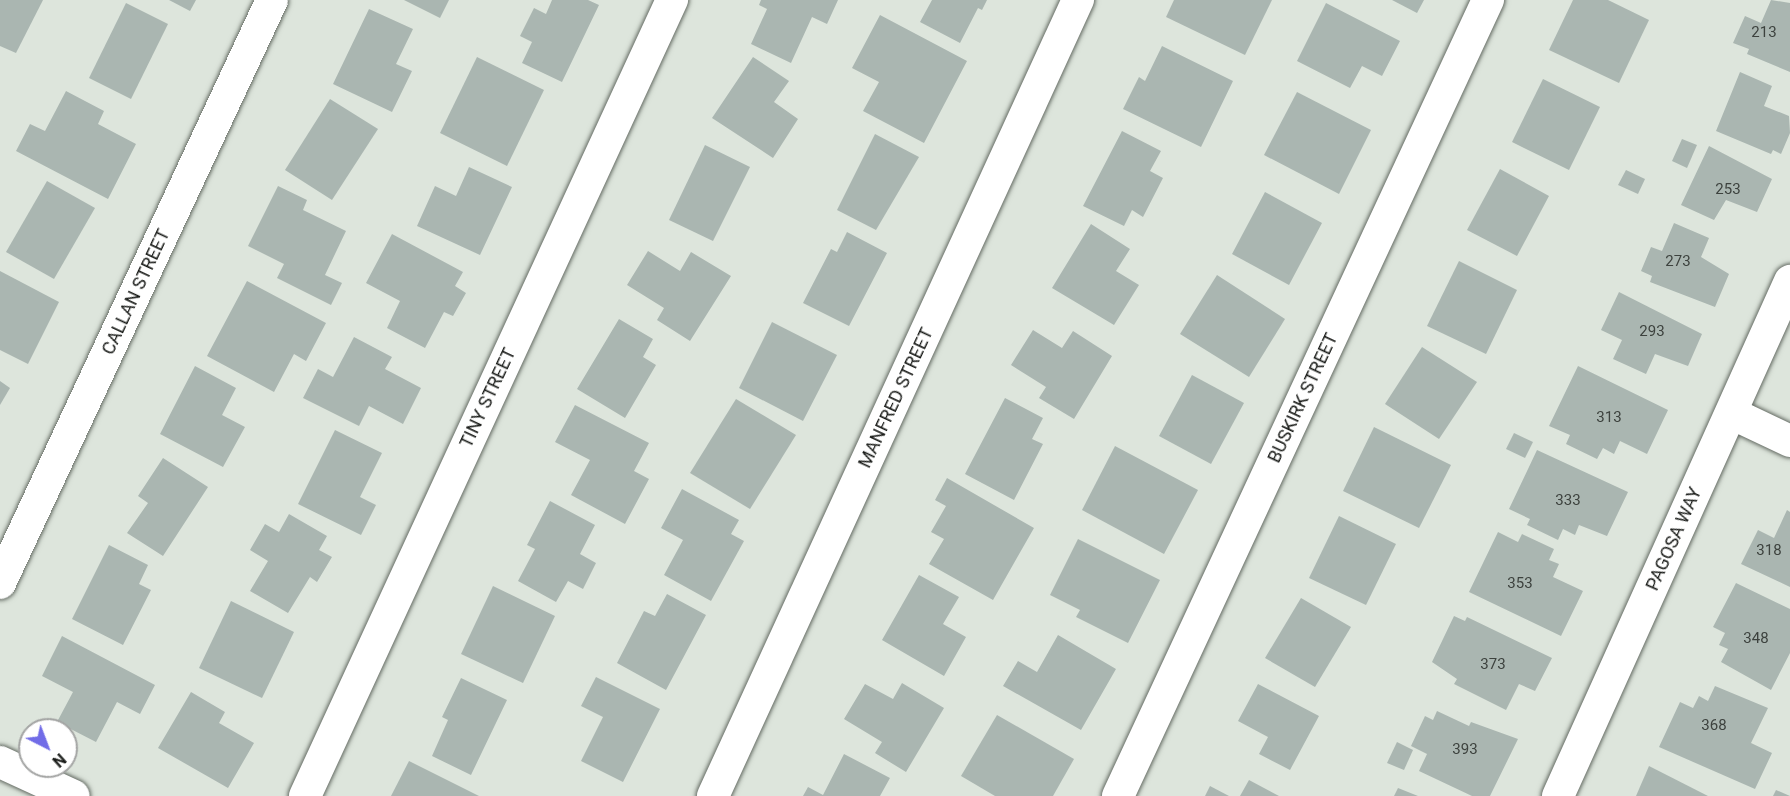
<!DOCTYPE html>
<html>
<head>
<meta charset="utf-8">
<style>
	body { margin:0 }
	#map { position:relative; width:1790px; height:796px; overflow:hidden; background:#dde5dc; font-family:Roboto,sans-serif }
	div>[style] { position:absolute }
	.building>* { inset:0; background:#aab6b1 }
	.roads { filter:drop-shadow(0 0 2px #646b63) drop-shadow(0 0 2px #646b63) }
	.minor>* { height:32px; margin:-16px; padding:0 16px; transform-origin:16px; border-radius:16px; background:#fff }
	span { translate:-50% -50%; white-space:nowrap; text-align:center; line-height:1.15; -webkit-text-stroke:4.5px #fff; paint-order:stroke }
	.number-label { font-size:15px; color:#3d423e }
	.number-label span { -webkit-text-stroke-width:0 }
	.street-label { font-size:18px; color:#191b18 }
	.north { position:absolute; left:18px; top:718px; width:60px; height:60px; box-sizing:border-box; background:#fff; border:2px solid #a3a4a3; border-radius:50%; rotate:138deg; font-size:16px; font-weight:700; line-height:24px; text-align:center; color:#191b18 }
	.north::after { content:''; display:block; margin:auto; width:21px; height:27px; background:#716ce7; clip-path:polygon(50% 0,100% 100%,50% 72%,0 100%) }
</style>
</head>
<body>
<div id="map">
	<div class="building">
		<i style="clip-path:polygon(0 0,43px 0,16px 53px,0 46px)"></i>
		<i style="clip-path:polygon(169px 0,196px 0,190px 11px)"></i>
		<i style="clip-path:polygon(404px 0,449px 0,440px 18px)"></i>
		<i style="clip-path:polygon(552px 0,588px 0,599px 5px,562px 82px,522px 63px,532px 42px,520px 36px,534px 8px,546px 14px)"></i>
		<i style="clip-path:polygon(761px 0,838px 0,827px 24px,812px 17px,791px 63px,751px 44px,767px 9px,759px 5px)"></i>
		<i style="clip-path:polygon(932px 0,987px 0,982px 10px,978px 8px,960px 43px,920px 22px)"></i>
		<i style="clip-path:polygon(1174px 0,1272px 0,1245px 55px,1166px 17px)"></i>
		<i style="clip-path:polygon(1392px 0,1424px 0,1417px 13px)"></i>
		<i style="clip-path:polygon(1573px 0,1608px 0,1649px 20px,1619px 83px,1549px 50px)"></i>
		<i style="clip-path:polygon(1771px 0,1790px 3px,1790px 72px,1747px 54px,1749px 49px,1733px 43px,1745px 16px,1761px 23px)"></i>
		<i style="clip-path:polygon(126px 3px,168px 24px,131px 99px,89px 78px)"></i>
		<i style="clip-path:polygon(1326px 3px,1400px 41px,1382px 76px,1362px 66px,1350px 88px,1297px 61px)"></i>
		<i style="clip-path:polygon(369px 9px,413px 29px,396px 64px,412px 71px,392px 112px,333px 84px)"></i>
		<i style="clip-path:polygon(880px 15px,967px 61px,924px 143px,863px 111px,879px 82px,852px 68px)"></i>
		<i style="clip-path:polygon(1162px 46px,1233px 81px,1201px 147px,1123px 109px,1139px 77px,1145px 81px)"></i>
		<i style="clip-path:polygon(477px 57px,544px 90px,507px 166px,440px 133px)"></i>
		<i style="clip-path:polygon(753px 57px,789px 81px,774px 102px,798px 119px,773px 158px,712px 118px)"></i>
		<i style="clip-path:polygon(1740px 72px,1772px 86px,1764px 106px,1789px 116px,1790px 133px,1781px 154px,1773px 150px,1771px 154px,1716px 131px)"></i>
		<i style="clip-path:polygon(1543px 79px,1600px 107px,1569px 170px,1512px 142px)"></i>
		<i style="clip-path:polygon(66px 91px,104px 111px,98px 124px,136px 144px,108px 199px,16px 151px,30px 124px,45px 131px)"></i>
		<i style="clip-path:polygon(1297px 92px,1371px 130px,1339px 194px,1264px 155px)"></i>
		<i style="clip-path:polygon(330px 99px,378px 129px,332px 200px,285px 170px)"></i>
		<i style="clip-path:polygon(1122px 131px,1161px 151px,1150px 171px,1163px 178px,1143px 217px,1132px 210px,1124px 226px,1083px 206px)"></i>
		<i style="clip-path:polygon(875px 134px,919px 157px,876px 230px,837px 210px)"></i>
		<i style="clip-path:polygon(1682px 139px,1697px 145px,1687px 168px,1672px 161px)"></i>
		<i style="clip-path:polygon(705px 145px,750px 167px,713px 241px,669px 220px)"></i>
		<i style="clip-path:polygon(1709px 146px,1772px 179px,1757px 212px,1726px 200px,1714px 220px,1681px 205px)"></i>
		<i style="clip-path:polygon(469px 167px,512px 187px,480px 255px,417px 226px,435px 186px,456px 196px)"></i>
		<i style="clip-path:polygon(1500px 169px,1549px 196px,1517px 256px,1467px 230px)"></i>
		<i style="clip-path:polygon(1626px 170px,1645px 179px,1638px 194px,1618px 185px)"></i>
		<i style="clip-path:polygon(47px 181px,95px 208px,54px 279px,6px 252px)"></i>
		<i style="clip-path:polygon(278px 186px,307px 200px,303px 210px,346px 231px,325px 275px,342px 283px,331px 305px,277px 278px,284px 264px,248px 246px)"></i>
		<i style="clip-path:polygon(1265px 192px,1322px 223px,1289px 285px,1232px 254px)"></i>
		<i style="clip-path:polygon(1674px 223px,1709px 238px,1701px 257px,1729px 274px,1715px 307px,1650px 282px,1652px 276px,1641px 271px,1651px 247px,1662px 251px)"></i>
		<i style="clip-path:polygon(1091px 224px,1130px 249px,1116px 271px,1139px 285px,1114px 325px,1052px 288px)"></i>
		<i style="clip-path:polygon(847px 232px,887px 253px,849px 326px,803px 303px,831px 249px,837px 252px)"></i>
		<i style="clip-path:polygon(392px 234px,463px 272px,455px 286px,466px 293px,453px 316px,444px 312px,425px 348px,387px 328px,400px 301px,366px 283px)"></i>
		<i style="clip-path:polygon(648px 251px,680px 271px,691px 252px,731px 276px,690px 341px,657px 320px,664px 308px,627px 285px)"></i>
		<i style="clip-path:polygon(1459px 261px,1517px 290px,1486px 354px,1427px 326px)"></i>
		<i style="clip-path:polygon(0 271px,59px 302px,28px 364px,0 350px)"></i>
		<i style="clip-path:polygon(1217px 275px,1285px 319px,1249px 377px,1180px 334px)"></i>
		<i style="clip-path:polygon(247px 281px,326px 323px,306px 361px,294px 354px,274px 392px,207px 356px)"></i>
		<i style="clip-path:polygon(1619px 292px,1702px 334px,1688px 366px,1655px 354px,1646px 374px,1613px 359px,1622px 340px,1601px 330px)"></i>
		<i style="clip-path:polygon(619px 319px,653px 339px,643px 357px,656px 365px,625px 418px,577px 389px)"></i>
		<i style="clip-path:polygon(772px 322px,837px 355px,803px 421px,739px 388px)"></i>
		<i style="clip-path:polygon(1033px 330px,1062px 348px,1073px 331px,1112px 356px,1074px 419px,1039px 398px,1046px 387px,1011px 365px)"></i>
		<i style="clip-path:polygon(354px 337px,392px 357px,385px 369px,421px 388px,403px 424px,369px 406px,359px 426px,303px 398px,318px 369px,333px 377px)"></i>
		<i style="clip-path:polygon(1422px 347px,1477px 382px,1439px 439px,1385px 404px)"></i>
		<i style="clip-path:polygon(195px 366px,236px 388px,222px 415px,245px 427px,223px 467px,160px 434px)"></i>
		<i style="clip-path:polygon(1578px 366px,1668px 410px,1647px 454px,1620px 441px,1614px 454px,1603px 448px,1597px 459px,1566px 444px,1570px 435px,1549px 426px)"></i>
		<i style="clip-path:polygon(1192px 375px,1244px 403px,1211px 464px,1159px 436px)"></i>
		<i style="clip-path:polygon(0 381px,10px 388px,0 405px)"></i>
		<i style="clip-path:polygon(1005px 398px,1043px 418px,1032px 439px,1043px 444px,1014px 500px,965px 474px)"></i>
		<i style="clip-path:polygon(736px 399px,796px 435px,750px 509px,690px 473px)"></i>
		<i style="clip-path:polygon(575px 405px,649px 443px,634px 471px,649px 479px,625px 524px,571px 495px,590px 460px,555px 442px)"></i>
		<i style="clip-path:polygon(1374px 427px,1451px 465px,1419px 528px,1343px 491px)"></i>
		<i style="clip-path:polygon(335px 430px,382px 453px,360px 497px,376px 505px,361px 535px,298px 504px)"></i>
		<i style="clip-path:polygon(1514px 433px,1533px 442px,1525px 458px,1506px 449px)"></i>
		<i style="clip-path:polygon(1115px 446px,1198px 490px,1164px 554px,1082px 510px)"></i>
		<i style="clip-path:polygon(1537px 450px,1628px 492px,1607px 536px,1579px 525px,1575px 535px,1563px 529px,1558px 540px,1527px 525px,1530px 519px,1509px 509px)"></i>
		<i style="clip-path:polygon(163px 458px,208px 487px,163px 556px,127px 533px,148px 503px,138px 496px)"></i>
		<i style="clip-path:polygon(947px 478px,1034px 528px,993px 600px,929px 564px,944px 539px,931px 532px,946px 506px,935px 500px)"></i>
		<i style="clip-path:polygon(682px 489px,739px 520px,731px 534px,744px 541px,711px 601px,664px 575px,683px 540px,661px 528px)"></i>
		<i style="clip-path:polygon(550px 501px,595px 525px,580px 554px,596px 563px,583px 589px,568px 581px,556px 602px,518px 581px,535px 549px,527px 545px)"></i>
		<i style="clip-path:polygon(1787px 510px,1790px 512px,1790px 587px,1741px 564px,1758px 530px,1774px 538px)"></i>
		<i style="clip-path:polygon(289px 514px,327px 536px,319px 550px,332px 557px,317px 582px,310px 577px,288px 613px,250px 591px,268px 561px,250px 550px,265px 524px,279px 532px)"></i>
		<i style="clip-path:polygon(1339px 516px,1396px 544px,1366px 605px,1309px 578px)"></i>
		<i style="clip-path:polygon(1498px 532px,1518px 542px,1522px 534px,1554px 549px,1549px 560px,1559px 564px,1553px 577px,1583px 591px,1561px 636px,1469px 592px)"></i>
		<i style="clip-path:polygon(1078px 539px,1160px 580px,1128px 643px,1076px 617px,1080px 610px,1050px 595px)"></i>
		<i style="clip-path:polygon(109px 545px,148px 565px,139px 584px,151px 590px,123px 645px,72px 619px)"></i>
		<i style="clip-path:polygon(919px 575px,959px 597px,943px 624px,966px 637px,944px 676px,882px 640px)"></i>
		<i style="clip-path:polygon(1736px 583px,1790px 609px,1790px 653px,1771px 690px,1721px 662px,1728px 649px,1719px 645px,1725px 633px,1713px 627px)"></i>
		<i style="clip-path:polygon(493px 586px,555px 616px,523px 683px,461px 654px)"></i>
		<i style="clip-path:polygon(667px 594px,706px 615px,666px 690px,617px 663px,644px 611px,655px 616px)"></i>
		<i style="clip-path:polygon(1301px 598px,1351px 627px,1315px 687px,1265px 658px)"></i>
		<i style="clip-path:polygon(231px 601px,294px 632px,262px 698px,199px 668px)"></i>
		<i style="clip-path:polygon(1454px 616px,1465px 621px,1467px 617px,1552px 658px,1535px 691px,1519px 684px,1506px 710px,1454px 684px,1457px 679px,1432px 662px)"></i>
		<i style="clip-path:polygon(1058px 635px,1116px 669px,1081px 730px,1003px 686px,1018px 661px,1037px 672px)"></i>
		<i style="clip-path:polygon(62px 636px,155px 685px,140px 714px,117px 702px,96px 742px,57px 722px,73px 692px,42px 676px)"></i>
		<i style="clip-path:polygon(596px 677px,660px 709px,623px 782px,581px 761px,603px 717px,581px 706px)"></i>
		<i style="clip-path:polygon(461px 678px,507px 700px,471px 775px,432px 756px,448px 720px,442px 717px)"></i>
		<i style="clip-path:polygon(902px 683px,944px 708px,906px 772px,875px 753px,882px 742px,844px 719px,865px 684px,893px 699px)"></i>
		<i style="clip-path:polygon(1258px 684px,1319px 716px,1290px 770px,1259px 754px,1268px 737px,1238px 721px)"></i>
		<i style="clip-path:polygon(1715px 686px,1768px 708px,1751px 743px,1772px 753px,1755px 789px,1659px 747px,1680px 702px,1693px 708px,1699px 696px,1708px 701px)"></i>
		<i style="clip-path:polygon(191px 692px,225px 712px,219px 723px,254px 743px,228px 788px,158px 748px)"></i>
		<i style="clip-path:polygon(1437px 711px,1469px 726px,1471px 722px,1518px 739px,1490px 796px,1472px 796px,1419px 771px,1427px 754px,1411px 746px,1425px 716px,1433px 720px)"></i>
		<i style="clip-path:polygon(997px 715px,1074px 759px,1053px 796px,995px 796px,961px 776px)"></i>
		<i style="clip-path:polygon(1397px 742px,1413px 750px,1404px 770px,1387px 763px)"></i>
		<i style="clip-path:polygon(844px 754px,890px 778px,880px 796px,803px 796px,808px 787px,823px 795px)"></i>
		<i style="clip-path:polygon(409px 761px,479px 796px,391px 796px)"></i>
		<i style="clip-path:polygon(1649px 766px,1708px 796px,1636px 796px)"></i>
		<i style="clip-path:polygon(1249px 780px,1279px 796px,1240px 796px)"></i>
		<i style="clip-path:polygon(1210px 786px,1229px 796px,1205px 796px)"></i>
		<i style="clip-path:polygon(1398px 788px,1418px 796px,1394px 796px)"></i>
		<i style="clip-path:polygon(1776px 790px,1790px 796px,1773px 796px)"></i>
	</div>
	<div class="roads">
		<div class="minor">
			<i style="left:1731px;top:413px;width:65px;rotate:25.4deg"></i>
			<i style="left:0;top:583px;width:643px;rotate:-64.99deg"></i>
			<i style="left:0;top:762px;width:81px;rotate:24.7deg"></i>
			<i style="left:305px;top:796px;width:877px;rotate:-65.25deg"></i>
			<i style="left:713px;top:796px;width:876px;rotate:-65.37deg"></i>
			<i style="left:1118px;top:796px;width:878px;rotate:-65.07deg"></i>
			<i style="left:1558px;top:796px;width:565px;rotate:-65.75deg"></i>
		</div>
	</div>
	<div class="number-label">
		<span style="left:1764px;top:33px">213</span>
		<span style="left:1728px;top:190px">253</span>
		<span style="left:1678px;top:262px">273</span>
		<span style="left:1652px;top:332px">293</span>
		<span style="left:1609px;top:418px">313</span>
		<span style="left:1568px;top:501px">333</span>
		<span style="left:1769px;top:551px">318</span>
		<span style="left:1520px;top:584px">353</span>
		<span style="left:1756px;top:639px">348</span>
		<span style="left:1493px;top:665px">373</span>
		<span style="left:1714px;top:726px">368</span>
		<span style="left:1465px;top:750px">393</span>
	</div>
	<div class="street-label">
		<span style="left:136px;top:292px;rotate:-65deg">CALLAN STREET</span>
		<span style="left:488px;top:398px;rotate:-65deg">TINY STREET</span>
		<span style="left:896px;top:398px;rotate:-65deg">MANFRED STREET</span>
		<span style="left:1303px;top:398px;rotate:-65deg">BUSKIRK STREET</span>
		<span style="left:1674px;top:539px;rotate:-66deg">PAGOSA WAY</span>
	</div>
	<div class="north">N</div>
</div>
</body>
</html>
